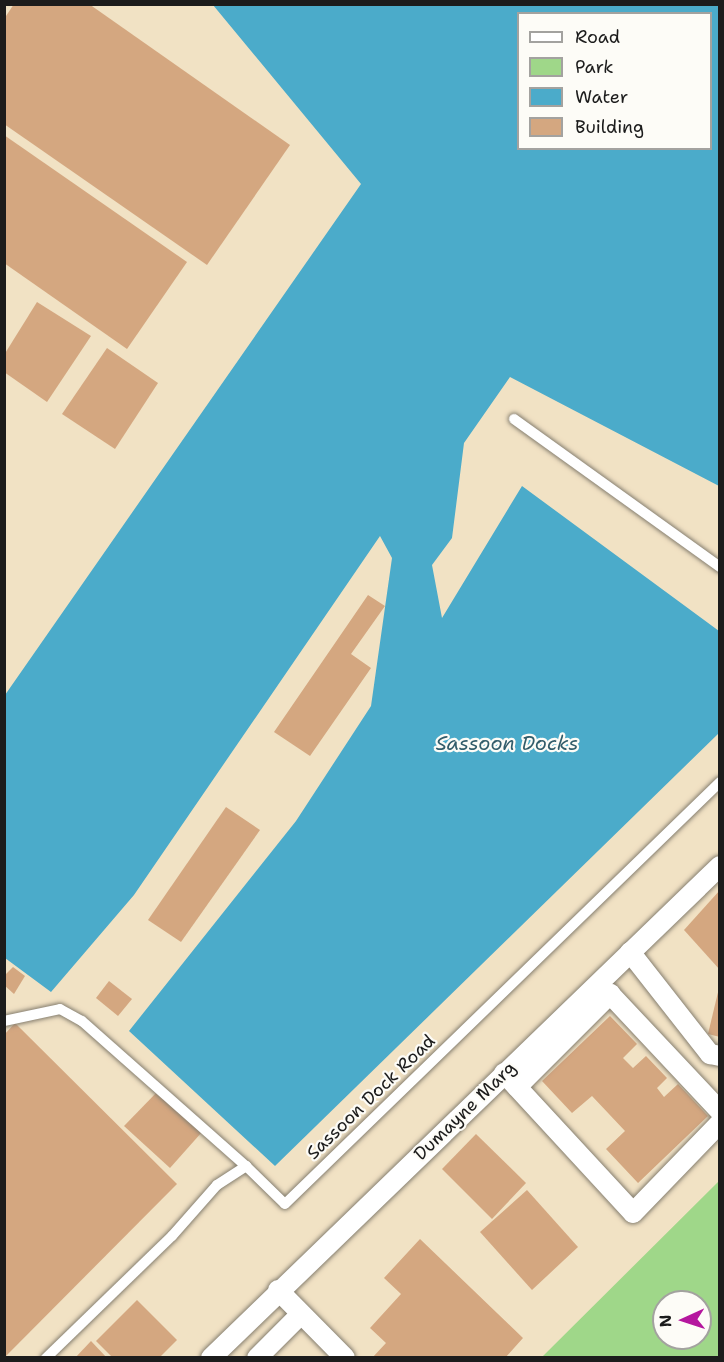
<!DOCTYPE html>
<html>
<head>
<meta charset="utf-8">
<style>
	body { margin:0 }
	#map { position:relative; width:724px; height:1362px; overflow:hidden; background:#f1e2c4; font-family:"Shantell Sans",sans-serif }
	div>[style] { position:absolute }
	.green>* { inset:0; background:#9fd789 }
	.water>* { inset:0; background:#4babca }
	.building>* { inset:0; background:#d4a780 }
	.roads { filter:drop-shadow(0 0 2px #867f70) drop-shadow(0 0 2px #867f70) }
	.lane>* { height:10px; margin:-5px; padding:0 5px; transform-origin:5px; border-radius:5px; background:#fff }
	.street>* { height:20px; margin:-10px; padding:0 10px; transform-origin:10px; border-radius:10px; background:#fff }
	span { translate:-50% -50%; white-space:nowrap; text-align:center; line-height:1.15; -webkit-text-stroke:4.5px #fdfcf7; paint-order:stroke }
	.street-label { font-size:18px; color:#1c1c1c }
	.water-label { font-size:20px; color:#315c6a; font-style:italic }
	.frame { position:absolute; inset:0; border:6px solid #1c1c1c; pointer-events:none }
	.legend { position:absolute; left:517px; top:12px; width:195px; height:138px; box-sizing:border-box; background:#fdfcf7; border:2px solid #a3a29f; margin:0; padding:8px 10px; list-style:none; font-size:18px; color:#1c1c1c }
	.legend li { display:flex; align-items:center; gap:12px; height:30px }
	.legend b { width:30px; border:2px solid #a3a29f }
	.north { position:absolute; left:652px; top:1290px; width:60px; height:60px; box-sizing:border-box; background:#fdfcf7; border:2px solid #a3a29f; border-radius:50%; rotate:267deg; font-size:16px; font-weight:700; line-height:24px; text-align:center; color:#1c1c1c }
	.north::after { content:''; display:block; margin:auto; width:21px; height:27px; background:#b5179e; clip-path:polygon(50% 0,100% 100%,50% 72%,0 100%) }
</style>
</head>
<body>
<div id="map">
	<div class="green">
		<i style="clip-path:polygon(evenodd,719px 1181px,719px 1357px,542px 1357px,719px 1181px,664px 1302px,700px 1302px,700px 1338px,664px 1338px,664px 1302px)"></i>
	</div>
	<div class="water">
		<i style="clip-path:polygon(evenodd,213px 5px,719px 5px,719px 486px,510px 377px,464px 443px,452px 538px,432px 565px,442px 618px,522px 486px,719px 631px,719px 733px,275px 1166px,129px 1031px,296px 821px,371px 706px,392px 558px,380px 536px,134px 895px,51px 992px,5px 958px,5px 695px,361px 184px,213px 5px,518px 14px,710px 14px,710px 148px,518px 148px,518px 14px)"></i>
	</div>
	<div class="building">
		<i style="clip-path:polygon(14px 4px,89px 4px,290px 145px,207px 265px,4px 124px,4px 19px)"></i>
		<i style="clip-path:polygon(4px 135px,187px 262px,127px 349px,4px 263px)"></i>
		<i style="clip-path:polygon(37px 302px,91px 336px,47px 402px,4px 372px,4px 355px)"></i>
		<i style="clip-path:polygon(107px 348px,158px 383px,115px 449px,62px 414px)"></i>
		<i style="clip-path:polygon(368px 595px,385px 606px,351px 654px,371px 668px,310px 756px,274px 732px)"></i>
		<i style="clip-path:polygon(226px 807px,260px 830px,181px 942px,148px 920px)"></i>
		<i style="clip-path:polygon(720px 890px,720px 970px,684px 930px)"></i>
		<i style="clip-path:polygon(13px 967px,25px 976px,14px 994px,4px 985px,4px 976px)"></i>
		<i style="clip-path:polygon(109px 981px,132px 999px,118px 1016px,96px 998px)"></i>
		<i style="clip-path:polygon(719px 988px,720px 988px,720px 1037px,708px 1034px)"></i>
		<i style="clip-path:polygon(610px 1016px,637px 1044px,623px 1058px,633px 1068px,646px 1056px,667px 1078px,657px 1088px,664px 1097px,678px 1084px,708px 1116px,638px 1183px,606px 1149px,625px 1131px,592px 1096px,572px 1113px,542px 1081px)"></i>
		<i style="clip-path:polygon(15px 1023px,177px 1184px,4px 1358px,4px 1035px)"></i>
		<i style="clip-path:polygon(158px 1091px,202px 1132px,170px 1168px,124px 1126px)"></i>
		<i style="clip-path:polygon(476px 1134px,526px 1183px,492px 1219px,442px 1169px)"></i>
		<i style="clip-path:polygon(527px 1190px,578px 1247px,532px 1290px,480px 1232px)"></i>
		<i style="clip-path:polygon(420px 1239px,523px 1338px,505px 1358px,372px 1358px,386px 1343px,370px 1328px,401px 1294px,384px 1278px)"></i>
		<i style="clip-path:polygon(137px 1300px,177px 1340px,159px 1358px,113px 1358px,96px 1341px)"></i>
		<i style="clip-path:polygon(91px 1341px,107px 1358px,75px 1358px)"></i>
	</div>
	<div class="roads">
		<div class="lane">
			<i style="left:514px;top:419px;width:254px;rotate:35.7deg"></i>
			<i style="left:4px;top:1021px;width:57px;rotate:-12.1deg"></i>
			<i style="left:60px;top:1009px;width:25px;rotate:29deg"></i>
			<i style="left:82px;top:1021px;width:219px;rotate:41.5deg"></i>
			<i style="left:46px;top:1358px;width:175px;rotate:-44.1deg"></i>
			<i style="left:172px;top:1236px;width:68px;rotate:-48.6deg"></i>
			<i style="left:217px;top:1185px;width:35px;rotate:-33deg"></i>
			<i style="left:246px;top:1166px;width:54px;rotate:44.3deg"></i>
			<i style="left:285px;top:1204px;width:606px;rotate:-44.13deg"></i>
		</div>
		<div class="street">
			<i style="left:630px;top:952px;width:130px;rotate:51.9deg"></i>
			<i style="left:710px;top:1054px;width:10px;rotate:11deg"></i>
			<i style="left:504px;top:1073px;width:190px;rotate:47.3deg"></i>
			<i style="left:633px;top:1213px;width:125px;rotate:-46deg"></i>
			<i style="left:517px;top:1087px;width:132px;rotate:-45deg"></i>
			<i style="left:610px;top:994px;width:161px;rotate:46.8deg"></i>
			<i style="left:278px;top:1290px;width:95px;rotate:45.4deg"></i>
			<i style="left:211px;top:1358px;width:708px;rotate:-44.03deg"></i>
			<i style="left:257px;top:1358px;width:62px;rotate:-45deg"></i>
		</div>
	</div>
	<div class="street-label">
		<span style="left:371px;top:1097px;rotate:-44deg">Sassoon Dock Road</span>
		<span style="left:465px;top:1111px;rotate:-44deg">Dumayne Marg</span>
	</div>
	<div class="water-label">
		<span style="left:507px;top:743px">Sassoon Docks</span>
	</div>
	<div class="frame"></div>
	<ul class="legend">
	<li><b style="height:8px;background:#fff"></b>Road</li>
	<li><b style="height:16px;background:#9fd789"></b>Park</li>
	<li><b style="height:16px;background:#4babca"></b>Water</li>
	<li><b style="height:16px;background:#d4a780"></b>Building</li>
	</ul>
	<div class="north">N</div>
</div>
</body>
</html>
